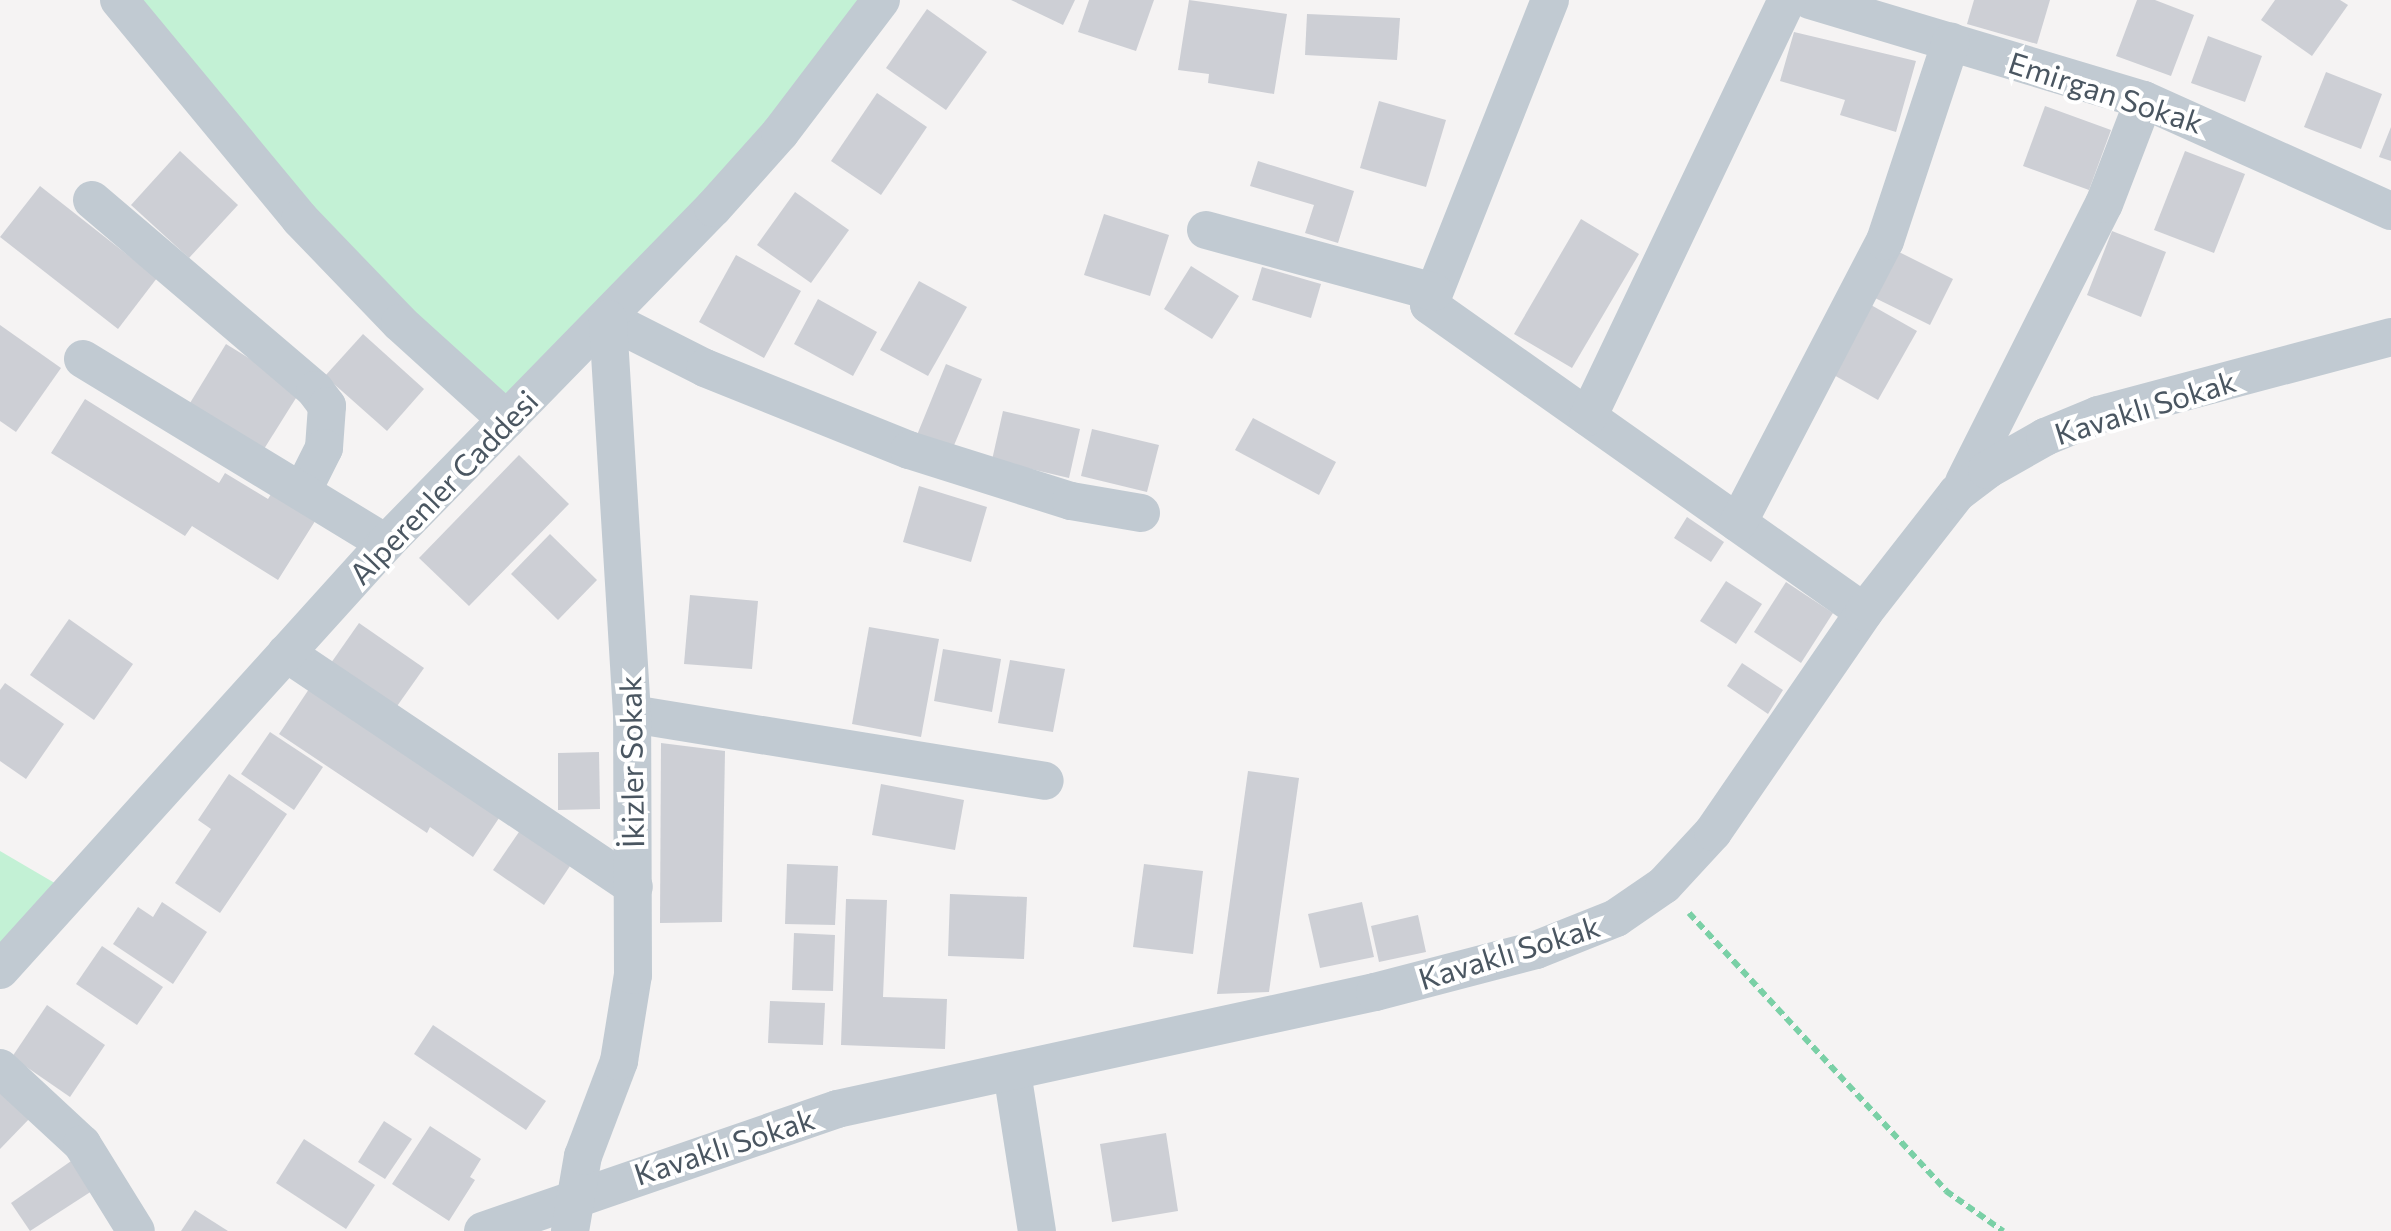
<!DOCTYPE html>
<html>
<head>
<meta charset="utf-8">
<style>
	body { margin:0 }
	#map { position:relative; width:2391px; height:1231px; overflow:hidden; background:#f5f3f3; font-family:Commissioner,sans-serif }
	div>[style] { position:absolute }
	.green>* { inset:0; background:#c3f1d5 }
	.building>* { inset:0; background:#cdcfd5 }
	.path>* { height:6px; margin-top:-3px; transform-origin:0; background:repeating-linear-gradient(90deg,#7ad0a6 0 8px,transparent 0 13px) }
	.minor>* { height:38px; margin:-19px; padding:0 19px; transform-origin:19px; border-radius:19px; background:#c1cad2 }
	span { translate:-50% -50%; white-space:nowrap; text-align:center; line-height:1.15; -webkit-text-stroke:8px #fff; paint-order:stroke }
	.street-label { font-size:30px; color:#4a5661 }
</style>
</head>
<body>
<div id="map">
	<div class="green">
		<i style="clip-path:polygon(119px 0,881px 0,507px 420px)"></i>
		<i style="clip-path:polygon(0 851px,70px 892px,0 970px)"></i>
	</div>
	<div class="building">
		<i style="clip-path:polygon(1011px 0,1075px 0,1063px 25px)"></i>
		<i style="clip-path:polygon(1089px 0,1154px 0,1136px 51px,1078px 32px)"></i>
		<i style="clip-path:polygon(1189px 0,1287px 14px,1274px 94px,1208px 83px,1209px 74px,1178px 70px)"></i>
		<i style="clip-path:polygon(1974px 0,2050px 0,2037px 44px,1967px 24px)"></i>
		<i style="clip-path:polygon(2137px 0,2155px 0,2194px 15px,2171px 76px,2116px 56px)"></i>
		<i style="clip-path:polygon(2275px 0,2340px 0,2348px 5px,2312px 56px,2261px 20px)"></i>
		<i style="clip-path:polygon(927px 9px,987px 52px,946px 110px,886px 68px)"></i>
		<i style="clip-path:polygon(1307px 14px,1400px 18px,1397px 60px,1305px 55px)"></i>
		<i style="clip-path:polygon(1794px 32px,1916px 61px,1896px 132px,1840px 115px,1845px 100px,1780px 81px)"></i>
		<i style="clip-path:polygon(2208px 36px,2262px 56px,2245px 102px,2191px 83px)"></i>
		<i style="clip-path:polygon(2326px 72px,2382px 94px,2361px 149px,2304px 127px)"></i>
		<i style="clip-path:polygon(877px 93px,927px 127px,881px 195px,831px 161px)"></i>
		<i style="clip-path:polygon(1379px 101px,1446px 120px,1426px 187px,1360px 168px)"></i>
		<i style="clip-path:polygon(2045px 106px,2111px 130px,2089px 190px,2023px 166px)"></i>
		<i style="clip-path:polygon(2391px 127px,2391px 161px,2379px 157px)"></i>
		<i style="clip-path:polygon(180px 151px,238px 205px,189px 258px,131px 205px)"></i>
		<i style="clip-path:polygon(2185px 151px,2245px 174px,2214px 253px,2154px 230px)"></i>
		<i style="clip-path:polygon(1258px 161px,1354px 191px,1338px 243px,1305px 233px,1314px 205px,1250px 186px)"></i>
		<i style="clip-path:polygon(40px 186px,157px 278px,118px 329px,0 237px)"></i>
		<i style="clip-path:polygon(795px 192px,849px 230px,811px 283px,757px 245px)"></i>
		<i style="clip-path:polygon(1104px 214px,1169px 235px,1150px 296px,1084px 275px)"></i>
		<i style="clip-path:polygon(1581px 219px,1639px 254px,1572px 368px,1514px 334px)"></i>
		<i style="clip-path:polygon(2112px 231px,2166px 252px,2141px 317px,2087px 295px)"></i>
		<i style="clip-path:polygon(1899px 252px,1953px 279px,1930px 325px,1875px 298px)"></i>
		<i style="clip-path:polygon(736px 255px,801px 291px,764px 358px,699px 322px)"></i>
		<i style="clip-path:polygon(1191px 266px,1239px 296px,1212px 339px,1164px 309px)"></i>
		<i style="clip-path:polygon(1262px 267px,1321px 284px,1311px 318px,1252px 300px)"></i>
		<i style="clip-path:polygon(919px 281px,967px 307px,928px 376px,880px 350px)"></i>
		<i style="clip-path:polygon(818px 299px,877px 332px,853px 376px,794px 344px)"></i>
		<i style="clip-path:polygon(1871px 305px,1917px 331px,1878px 400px,1832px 374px)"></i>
		<i style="clip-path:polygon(0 325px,61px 368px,16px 432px,0 421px)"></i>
		<i style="clip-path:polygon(363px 334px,424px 389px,387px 431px,325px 376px)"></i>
		<i style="clip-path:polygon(226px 344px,301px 390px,264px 449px,190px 403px)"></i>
		<i style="clip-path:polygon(946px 364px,982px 379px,952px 450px,917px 435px)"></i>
		<i style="clip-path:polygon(85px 399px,219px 483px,225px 473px,268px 499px,273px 491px,317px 518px,278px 580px,192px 526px,185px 536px,51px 453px)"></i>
		<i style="clip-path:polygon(1003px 411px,1080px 429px,1069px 478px,992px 460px)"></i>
		<i style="clip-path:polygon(1253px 418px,1336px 462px,1319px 495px,1235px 450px)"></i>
		<i style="clip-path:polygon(1092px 429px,1159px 445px,1147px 492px,1081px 476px)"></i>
		<i style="clip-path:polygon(519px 455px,569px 504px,469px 606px,419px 558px)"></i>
		<i style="clip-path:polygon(919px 486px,987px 507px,971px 562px,903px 542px)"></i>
		<i style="clip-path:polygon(1687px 517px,1724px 542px,1711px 562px,1674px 538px)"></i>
		<i style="clip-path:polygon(550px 534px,597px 580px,558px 620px,511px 574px)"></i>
		<i style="clip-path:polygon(1726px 581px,1762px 604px,1736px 644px,1700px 621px)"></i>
		<i style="clip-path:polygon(1786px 582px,1833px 613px,1801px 663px,1754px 632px)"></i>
		<i style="clip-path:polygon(690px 595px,758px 601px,752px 669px,684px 664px)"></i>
		<i style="clip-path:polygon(69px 619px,133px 664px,94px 720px,30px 675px)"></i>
		<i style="clip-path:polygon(359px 623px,424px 668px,395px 709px,331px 663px)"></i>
		<i style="clip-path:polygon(869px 627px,939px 639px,921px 737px,852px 724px)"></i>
		<i style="clip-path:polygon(943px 649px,1001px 659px,992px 712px,934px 701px)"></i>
		<i style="clip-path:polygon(1010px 660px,1065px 669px,1053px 732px,998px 723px)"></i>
		<i style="clip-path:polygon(1742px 663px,1783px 690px,1768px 714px,1727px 686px)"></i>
		<i style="clip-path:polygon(5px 683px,64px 724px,26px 779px,0 761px,0 690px)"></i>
		<i style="clip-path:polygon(311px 686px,501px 815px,473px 857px,430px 827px,427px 833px,279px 734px)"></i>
		<i style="clip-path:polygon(270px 732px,323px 767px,294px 810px,241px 774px)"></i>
		<i style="clip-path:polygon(661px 743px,725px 751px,722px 922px,660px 923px)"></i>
		<i style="clip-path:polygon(599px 752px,600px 809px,558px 810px,558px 753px)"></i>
		<i style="clip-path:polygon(1248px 771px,1299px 778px,1269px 992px,1217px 994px)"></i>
		<i style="clip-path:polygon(229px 774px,287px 814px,220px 913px,175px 883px,211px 829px,198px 820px)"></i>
		<i style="clip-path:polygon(881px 784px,964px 800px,955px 850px,872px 835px)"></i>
		<i style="clip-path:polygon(521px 829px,572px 863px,544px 905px,493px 870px)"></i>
		<i style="clip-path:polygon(787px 864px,838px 866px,835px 925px,785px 924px)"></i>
		<i style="clip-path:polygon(1144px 864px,1203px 871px,1193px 954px,1133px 947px)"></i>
		<i style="clip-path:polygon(950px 894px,1027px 897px,1024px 959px,948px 956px)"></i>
		<i style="clip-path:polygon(846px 899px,887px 900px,883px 997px,947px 999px,945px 1049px,841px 1045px)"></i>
		<i style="clip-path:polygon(162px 902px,207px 932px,173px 984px,113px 944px,138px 907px,153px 917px)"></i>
		<i style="clip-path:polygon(1362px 902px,1374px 957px,1320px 968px,1308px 914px)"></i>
		<i style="clip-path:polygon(1418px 915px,1426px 952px,1379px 962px,1371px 926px)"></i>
		<i style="clip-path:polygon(794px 933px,835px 935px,833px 991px,792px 990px)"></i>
		<i style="clip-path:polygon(102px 946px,163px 987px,137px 1025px,76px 984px)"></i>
		<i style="clip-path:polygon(770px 1001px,825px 1003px,823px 1045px,768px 1043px)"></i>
		<i style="clip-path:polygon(47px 1005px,105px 1045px,70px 1097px,12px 1057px)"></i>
		<i style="clip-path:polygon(433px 1025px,546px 1101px,526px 1130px,414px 1054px)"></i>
		<i style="clip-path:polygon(0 1086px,31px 1117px,0 1149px)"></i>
		<i style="clip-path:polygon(384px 1121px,412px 1139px,385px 1179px,358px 1162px)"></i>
		<i style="clip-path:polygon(430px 1126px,481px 1159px,470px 1177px,475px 1180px,449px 1221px,392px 1184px)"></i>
		<i style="clip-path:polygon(1166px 1133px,1178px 1211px,1112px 1222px,1100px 1144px)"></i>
		<i style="clip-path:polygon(304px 1139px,375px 1185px,346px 1229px,276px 1183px)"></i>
		<i style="clip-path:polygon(74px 1159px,95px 1189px,30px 1231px,11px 1203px)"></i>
		<i style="clip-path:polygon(195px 1210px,228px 1231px,181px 1231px)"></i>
	</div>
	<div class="path">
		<i style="left:1689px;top:913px;width:379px;rotate:47.2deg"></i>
		<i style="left:1946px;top:1191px;width:70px;rotate:35.1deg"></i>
	</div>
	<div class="minor">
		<i style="left:119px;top:0;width:284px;rotate:50.4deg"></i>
		<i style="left:300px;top:219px;width:144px;rotate:46.1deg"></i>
		<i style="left:400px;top:323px;width:144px;rotate:42.2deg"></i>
		<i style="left:1550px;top:0;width:328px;rotate:111.6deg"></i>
		<i style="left:1429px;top:305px;width:532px;rotate:35.21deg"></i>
		<i style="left:1810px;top:0;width:349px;rotate:16.7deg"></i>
		<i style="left:2144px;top:100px;width:271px;rotate:24.2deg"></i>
		<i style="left:92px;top:200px;width:293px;rotate:40.4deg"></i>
		<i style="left:315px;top:390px;width:20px;rotate:53deg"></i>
		<i style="left:327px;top:406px;width:42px;rotate:94.1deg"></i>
		<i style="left:324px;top:448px;width:49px;rotate:116.6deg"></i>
		<i style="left:1206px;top:230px;width:236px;rotate:15.2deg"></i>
		<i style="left:608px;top:319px;width:109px;rotate:26.8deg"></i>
		<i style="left:705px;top:368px;width:220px;rotate:21.9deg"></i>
		<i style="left:909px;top:450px;width:170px;rotate:17.5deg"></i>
		<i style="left:1071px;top:501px;width:71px;rotate:9.7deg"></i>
		<i style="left:83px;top:359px;width:354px;rotate:31.3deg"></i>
		<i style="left:1588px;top:417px;width:462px;rotate:-64.5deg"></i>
		<i style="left:1964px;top:482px;width:311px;rotate:-63.3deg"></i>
		<i style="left:2104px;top:204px;width:111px;rotate:-69deg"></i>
		<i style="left:1738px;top:523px;width:318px;rotate:-62.5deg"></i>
		<i style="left:1885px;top:241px;width:210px;rotate:-71.7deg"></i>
		<i style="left:286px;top:653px;width:419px;rotate:33.9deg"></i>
		<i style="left:632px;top:714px;width:418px;rotate:9.2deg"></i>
		<i style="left:0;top:970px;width:576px;rotate:-47.89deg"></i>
		<i style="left:386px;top:543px;width:468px;rotate:-45.7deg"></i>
		<i style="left:713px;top:208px;width:101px;rotate:-48.2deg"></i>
		<i style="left:780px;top:133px;width:167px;rotate:-52.8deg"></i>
		<i style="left:0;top:1068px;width:112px;rotate:42.8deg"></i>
		<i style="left:82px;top:1144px;width:102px;rotate:58.2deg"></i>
		<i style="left:1012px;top:1072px;width:161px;rotate:81.1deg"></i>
		<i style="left:483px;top:1231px;width:374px;rotate:-19deg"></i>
		<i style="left:837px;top:1109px;width:551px;rotate:-12.27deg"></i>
		<i style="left:1375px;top:992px;width:166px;rotate:-14.6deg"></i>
		<i style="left:1536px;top:950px;width:86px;rotate:-21.8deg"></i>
		<i style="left:1616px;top:918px;width:58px;rotate:-34.5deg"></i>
		<i style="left:1664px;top:885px;width:72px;rotate:-47.2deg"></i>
		<i style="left:1713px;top:832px;width:267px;rotate:-55.5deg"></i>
		<i style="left:1864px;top:612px;width:151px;rotate:-52deg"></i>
		<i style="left:1957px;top:493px;width:38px;rotate:-37deg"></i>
		<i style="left:1987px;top:470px;width:67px;rotate:-29.6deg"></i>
		<i style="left:2045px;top:437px;width:57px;rotate:-22.5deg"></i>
		<i style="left:2098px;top:415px;width:303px;rotate:-14.9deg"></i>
		<i style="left:570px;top:1231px;width:76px;rotate:-80.2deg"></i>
		<i style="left:583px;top:1156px;width:102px;rotate:-69.2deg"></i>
		<i style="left:619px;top:1061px;width:87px;rotate:-80.8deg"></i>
		<i style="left:633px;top:975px;width:261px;rotate:-90.2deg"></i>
		<i style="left:632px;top:714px;width:396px;rotate:-93.5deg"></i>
	</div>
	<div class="street-label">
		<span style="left:2106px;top:92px;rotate:18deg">Emirgan Sokak</span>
		<span style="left:2145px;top:407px;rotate:-17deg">Kavaklı Sokak</span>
		<span style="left:443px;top:487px;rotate:-46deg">Alperenler Caddesi</span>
		<span style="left:631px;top:762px;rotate:-91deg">İkizler Sokak</span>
		<span style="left:1509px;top:952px;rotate:-17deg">Kavaklı Sokak</span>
		<span style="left:724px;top:1146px;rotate:-18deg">Kavaklı Sokak</span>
	</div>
</div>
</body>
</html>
